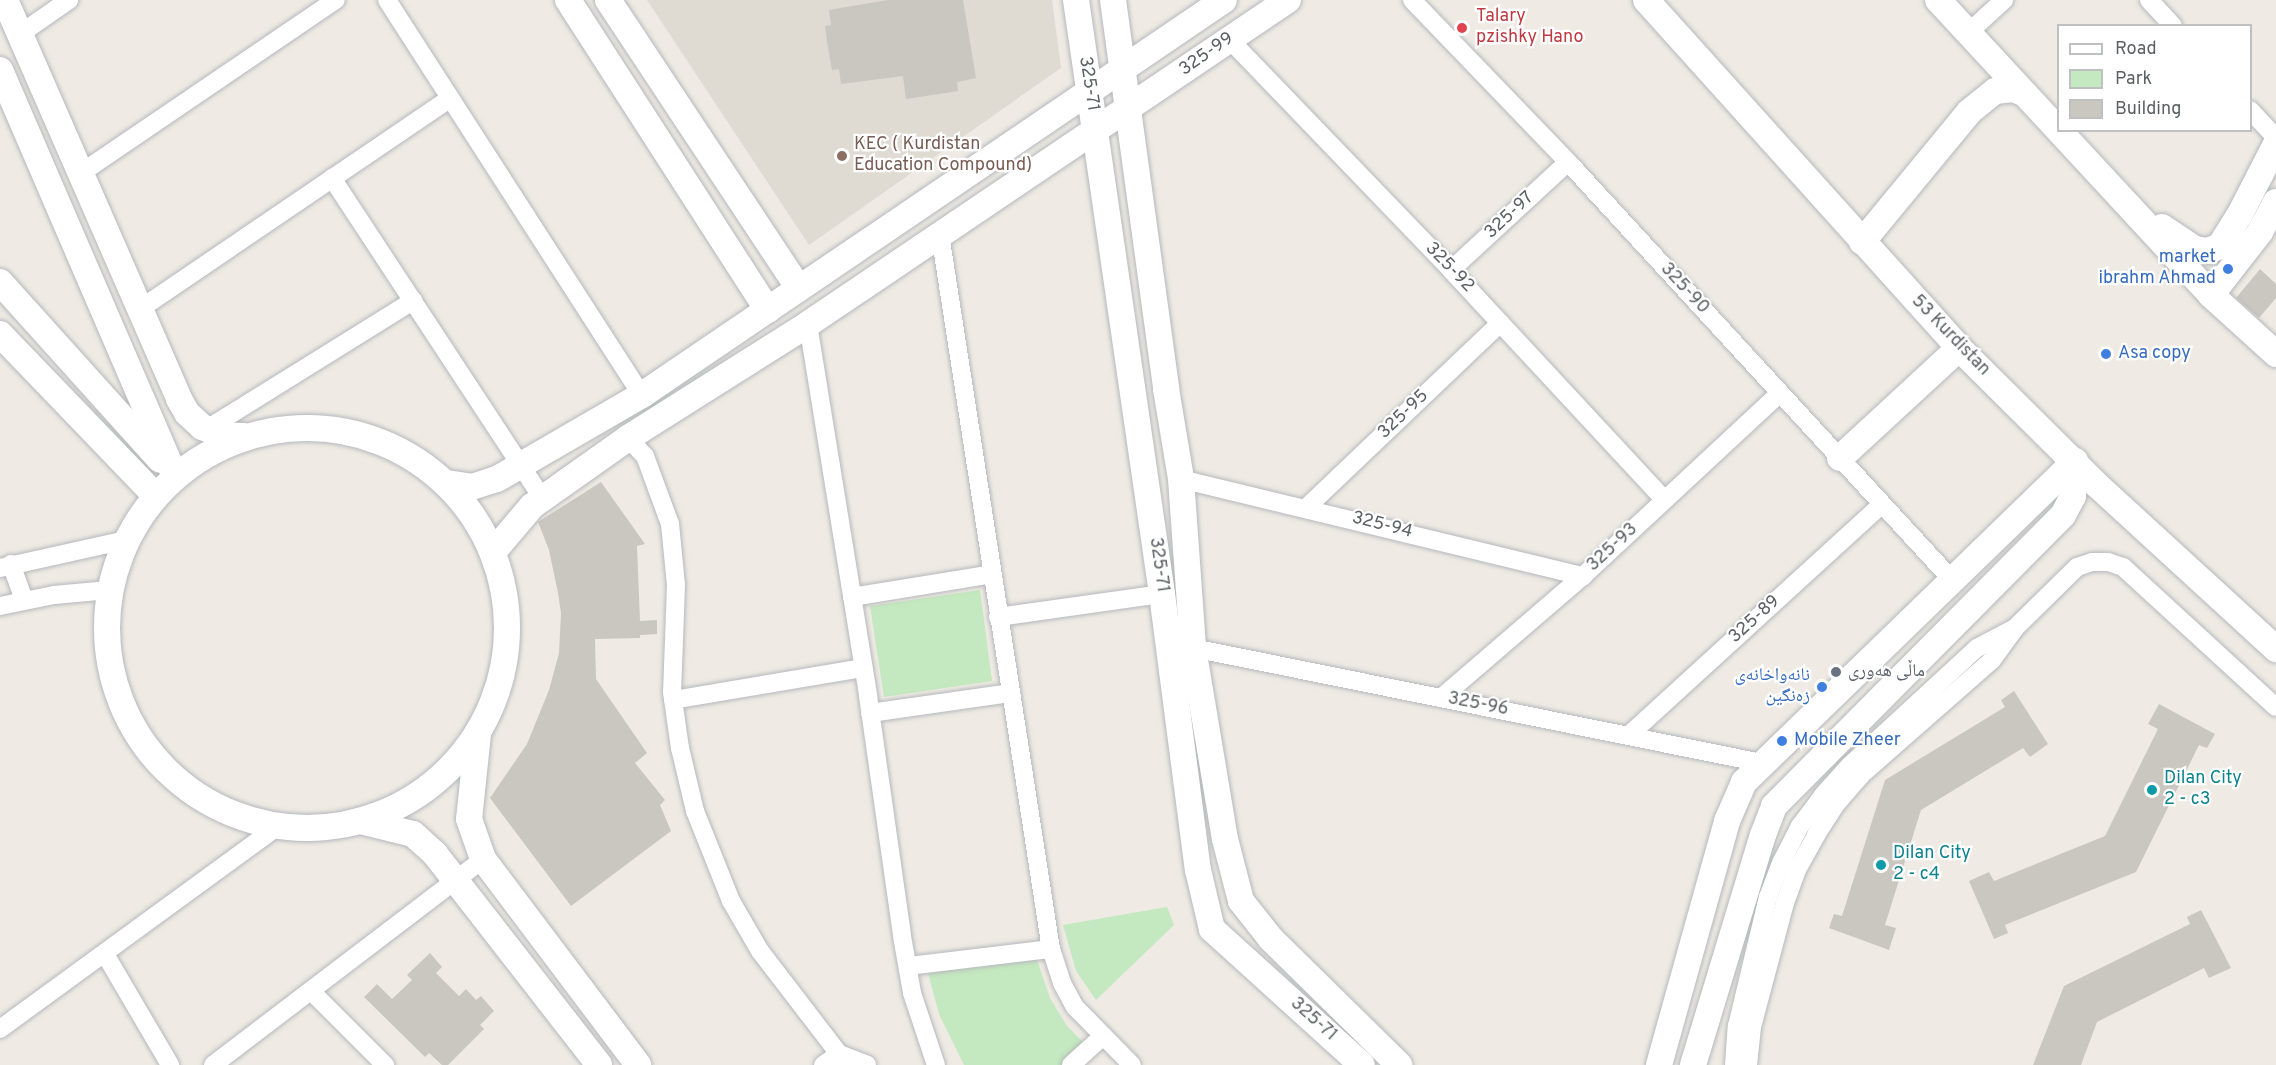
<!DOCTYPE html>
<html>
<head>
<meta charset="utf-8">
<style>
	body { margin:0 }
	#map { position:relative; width:2276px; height:1065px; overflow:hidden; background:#efebe4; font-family:Overpass,"Noto Naskh Arabic",sans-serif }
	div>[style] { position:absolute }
	.education>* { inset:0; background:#dfdad2 }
	.green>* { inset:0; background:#c4e8bf }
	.building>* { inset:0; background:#cac6c0 }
	.roads { filter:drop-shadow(0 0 2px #b5b8bc) drop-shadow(0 0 2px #b5b8bc) }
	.street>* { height:18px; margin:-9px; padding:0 9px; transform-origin:9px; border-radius:9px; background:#fff }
	.secondary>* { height:26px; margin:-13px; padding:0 13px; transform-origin:13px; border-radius:13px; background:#fff }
	.secondary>.ring { margin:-13px; padding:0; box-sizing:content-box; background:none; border:26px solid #fff; border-radius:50% }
	.dots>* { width:16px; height:16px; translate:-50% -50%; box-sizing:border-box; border:3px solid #fff; border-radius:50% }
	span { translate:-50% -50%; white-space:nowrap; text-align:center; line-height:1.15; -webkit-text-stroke:4.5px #fff; paint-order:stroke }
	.health-label { font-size:18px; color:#be3a42 }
	.left { translate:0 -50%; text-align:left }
	.street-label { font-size:18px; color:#5c6165 }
	.education-label { font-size:18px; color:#785e54 }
	.shop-label { font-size:18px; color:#366cbe }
	.right { translate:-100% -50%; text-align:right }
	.worship-label { font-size:18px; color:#5b616d }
	.culture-label { font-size:18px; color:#0d838f }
	.legend { position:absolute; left:2057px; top:24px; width:195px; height:108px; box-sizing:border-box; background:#fff; border:2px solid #bec0c1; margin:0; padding:8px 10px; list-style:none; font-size:18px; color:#5c6165 }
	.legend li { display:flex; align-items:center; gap:12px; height:30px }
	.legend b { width:30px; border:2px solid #bec0c1 }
</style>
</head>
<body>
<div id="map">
	<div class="education">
		<i style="clip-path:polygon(647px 0,1052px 0,1061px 68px,809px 245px)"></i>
	</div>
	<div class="green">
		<i style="clip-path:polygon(980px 590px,992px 681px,884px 697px,870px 606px)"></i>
		<i style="clip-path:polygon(1167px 907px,1174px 925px,1096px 1000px,1076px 971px,1063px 925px)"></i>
		<i style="clip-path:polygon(1037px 960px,1050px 998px,1067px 1026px,1089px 1048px,1071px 1065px,964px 1065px,939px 1014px,928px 973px)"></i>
	</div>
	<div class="building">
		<i style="clip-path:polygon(888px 0,963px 0,976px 78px,957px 82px,958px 91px,906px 99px,903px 76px,841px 84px,839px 69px,832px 70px,827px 42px,825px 26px,831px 25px,829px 10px)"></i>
		<i style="clip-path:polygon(2260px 269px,2276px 284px,2276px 298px,2259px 318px,2236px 298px)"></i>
		<i style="clip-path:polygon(601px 482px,645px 544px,637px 546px,640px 621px,657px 620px,657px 634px,640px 635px,640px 638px,595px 639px,596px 679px,647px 753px,635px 763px,665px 800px,660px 805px,671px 831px,571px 906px,490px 798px,527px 744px,549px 690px,559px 653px,561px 613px,558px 593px,549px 550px,538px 522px)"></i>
		<i style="clip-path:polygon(2014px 691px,2048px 744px,2030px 757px,2023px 748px,1921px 810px,1885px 925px,1896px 928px,1889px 950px,1829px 928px,1834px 914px,1842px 916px,1885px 780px,2005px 707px,2001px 700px)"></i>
		<i style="clip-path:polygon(2159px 704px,2215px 734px,2207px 748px,2199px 745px,2136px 872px,2005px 925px,2008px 933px,1994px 939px,1969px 881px,1989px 872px,1994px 881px,2105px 836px,2158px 729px,2148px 724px)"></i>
		<i style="clip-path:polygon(2201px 910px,2231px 968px,2209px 978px,2204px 968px,2097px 1022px,2081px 1065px,2033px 1065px,2064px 986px,2190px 924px,2187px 917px)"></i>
		<i style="clip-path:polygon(430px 953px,442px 967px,436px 973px,459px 996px,466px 989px,476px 1000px,481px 996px,494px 1011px,480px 1025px,484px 1029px,448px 1065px,442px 1065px,429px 1053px,425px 1057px,364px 997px,377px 984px,392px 999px,412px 980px,407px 975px)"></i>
	</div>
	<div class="roads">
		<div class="street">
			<i style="left:387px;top:0;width:470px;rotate:57.2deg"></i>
			<i style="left:1412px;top:0;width:225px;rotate:46.1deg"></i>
			<i style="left:1568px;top:162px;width:569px;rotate:47.42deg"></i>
			<i style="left:2149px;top:0;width:35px;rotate:47deg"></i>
			<i style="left:1968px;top:33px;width:49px;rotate:-42.5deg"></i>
			<i style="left:20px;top:34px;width:60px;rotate:-34.8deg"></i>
			<i style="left:1229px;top:39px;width:320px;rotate:46.1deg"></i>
			<i style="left:1451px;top:270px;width:314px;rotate:47.1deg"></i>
			<i style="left:2250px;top:110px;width:38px;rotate:47deg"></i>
			<i style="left:81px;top:173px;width:308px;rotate:-34.2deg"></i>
			<i style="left:332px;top:178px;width:383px;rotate:56.7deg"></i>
			<i style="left:940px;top:234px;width:724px;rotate:81.18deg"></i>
			<i style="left:1051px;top:949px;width:36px;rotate:72deg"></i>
			<i style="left:1062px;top:983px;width:27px;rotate:62deg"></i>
			<i style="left:1075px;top:1007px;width:81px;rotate:45.5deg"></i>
			<i style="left:1451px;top:270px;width:159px;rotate:-42.7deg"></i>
			<i style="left:140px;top:309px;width:375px;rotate:-34.2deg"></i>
			<i style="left:808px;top:324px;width:377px;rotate:80.8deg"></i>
			<i style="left:868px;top:696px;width:242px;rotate:81.9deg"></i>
			<i style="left:902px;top:936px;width:58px;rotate:80deg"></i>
			<i style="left:912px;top:993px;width:76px;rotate:71.6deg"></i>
			<i style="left:207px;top:429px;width:243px;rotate:-31.9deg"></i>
			<i style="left:628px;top:438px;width:25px;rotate:47deg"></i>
			<i style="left:645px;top:456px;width:72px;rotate:69.8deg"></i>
			<i style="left:670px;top:524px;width:61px;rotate:84.4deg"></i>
			<i style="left:676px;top:585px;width:107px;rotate:92.1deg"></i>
			<i style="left:672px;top:692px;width:57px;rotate:81.9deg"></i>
			<i style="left:680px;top:748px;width:65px;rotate:76.6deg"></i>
			<i style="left:695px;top:811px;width:97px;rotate:68.2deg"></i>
			<i style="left:731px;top:901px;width:58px;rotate:59.9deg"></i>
			<i style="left:760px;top:951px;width:130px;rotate:52.5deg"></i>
			<i style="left:839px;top:1054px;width:30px;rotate:21deg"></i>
			<i style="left:1181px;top:479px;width:414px;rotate:13.6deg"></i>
			<i style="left:1307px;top:507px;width:267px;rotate:-43.6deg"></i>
			<i style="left:11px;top:564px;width:38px;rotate:70deg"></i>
			<i style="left:0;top:568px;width:129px;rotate:-12.5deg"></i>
			<i style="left:852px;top:597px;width:142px;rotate:-9.3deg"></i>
			<i style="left:0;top:606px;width:55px;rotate:-11.5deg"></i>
			<i style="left:54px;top:595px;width:55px;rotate:-5.2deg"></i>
			<i style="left:998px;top:617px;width:166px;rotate:-8deg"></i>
			<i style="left:1193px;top:648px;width:581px;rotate:11.43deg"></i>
			<i style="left:1441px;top:698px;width:187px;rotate:-40.7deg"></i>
			<i style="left:1583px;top:576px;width:269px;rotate:-42.9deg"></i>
			<i style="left:673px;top:700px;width:193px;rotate:-9.6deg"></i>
			<i style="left:870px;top:713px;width:141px;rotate:-8.1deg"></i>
			<i style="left:1628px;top:736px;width:344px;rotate:-42.4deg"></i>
			<i style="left:105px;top:954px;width:129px;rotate:59.6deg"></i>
			<i style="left:908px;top:966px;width:144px;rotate:-6.8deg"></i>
			<i style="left:311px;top:991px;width:105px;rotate:45deg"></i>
			<i style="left:0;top:1029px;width:341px;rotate:-36.1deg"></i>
			<i style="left:213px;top:1065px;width:340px;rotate:-37.3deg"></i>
			<i style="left:823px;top:1065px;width:19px;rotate:-35deg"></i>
			<i style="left:839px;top:1054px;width:10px;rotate:61deg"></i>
			<i style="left:1071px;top:1065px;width:43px;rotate:-42.2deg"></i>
			<i style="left:1734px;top:1065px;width:39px;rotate:-86deg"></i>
			<i style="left:1737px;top:1026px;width:133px;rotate:-76.5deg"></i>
			<i style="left:1768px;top:897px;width:39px;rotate:-69deg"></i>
			<i style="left:1782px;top:861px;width:39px;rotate:-63deg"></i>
			<i style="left:1800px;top:826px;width:39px;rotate:-53deg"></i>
			<i style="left:1823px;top:795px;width:39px;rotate:-48deg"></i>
			<i style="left:1849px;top:766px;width:174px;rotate:-42.7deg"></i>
			<i style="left:1977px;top:648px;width:43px;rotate:-27.8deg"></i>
			<i style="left:1748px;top:1065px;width:38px;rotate:-84deg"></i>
			<i style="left:1752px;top:1027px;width:128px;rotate:-75.1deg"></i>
			<i style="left:1785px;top:903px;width:37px;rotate:-70deg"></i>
			<i style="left:1798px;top:868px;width:38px;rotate:-61deg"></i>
			<i style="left:1816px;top:835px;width:37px;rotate:-57deg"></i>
			<i style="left:1836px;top:804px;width:38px;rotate:-49deg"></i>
			<i style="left:1861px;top:775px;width:174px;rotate:-41.3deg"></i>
			<i style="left:1992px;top:660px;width:39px;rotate:-54deg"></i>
			<i style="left:2015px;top:628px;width:87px;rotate:-44.5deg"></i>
			<i style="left:2077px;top:567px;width:16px;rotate:-18deg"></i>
			<i style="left:2092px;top:562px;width:16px"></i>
			<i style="left:2108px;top:562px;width:16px;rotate:18deg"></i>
			<i style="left:2123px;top:567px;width:207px;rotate:42.5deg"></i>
		</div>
		<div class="secondary">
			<i style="left:5px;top:0;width:435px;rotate:66.4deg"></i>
			<i style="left:179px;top:399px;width:16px;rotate:60deg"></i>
			<i style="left:187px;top:413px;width:21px;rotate:43deg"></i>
			<i style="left:202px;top:427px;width:22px;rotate:22deg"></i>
			<i style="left:222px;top:435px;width:21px;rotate:3deg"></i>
			<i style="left:568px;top:0;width:369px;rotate:57.2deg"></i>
			<i style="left:608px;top:0;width:346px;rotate:56.5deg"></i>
			<i style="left:1076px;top:0;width:600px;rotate:81.76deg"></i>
			<i style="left:1162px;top:594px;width:278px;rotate:82.6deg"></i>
			<i style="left:1198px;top:870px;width:61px;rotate:76.7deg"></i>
			<i style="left:1212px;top:929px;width:202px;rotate:42.2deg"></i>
			<i style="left:1113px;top:0;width:393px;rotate:82.2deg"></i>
			<i style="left:1166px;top:389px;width:91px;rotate:80.5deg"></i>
			<i style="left:1181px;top:479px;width:169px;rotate:85.9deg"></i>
			<i style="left:1193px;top:648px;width:194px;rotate:80.5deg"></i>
			<i style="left:1225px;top:839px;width:64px;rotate:75.5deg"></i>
			<i style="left:1241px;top:901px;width:48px;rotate:51.7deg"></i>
			<i style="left:1271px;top:939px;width:180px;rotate:44.5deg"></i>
			<i style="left:1646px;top:0;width:468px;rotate:48deg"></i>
			<i style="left:1959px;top:348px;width:194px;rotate:44.8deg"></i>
			<i style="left:2097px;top:485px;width:243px;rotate:42.5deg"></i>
			<i style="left:1938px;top:0;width:402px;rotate:47.2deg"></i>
			<i style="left:2211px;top:295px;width:88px;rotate:42.2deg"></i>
			<i style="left:0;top:70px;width:442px;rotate:66.7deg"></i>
			<i style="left:2162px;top:227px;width:40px;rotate:34deg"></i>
			<i style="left:2195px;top:249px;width:13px;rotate:9deg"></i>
			<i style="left:2208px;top:251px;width:13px;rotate:-23deg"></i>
			<i style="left:2220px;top:246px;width:36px;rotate:-58deg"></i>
			<i style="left:2239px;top:216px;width:81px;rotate:-62.8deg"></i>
			<i style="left:1862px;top:242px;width:168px;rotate:-50.5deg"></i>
			<i style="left:1969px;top:112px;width:33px;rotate:-39deg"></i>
			<i style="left:1995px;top:91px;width:19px;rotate:-6deg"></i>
			<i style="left:2014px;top:89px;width:10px;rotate:24deg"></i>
			<i style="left:0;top:282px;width:239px;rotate:48deg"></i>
			<i style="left:2211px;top:295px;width:80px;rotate:-52.1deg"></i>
			<i style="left:2260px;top:232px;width:34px;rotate:-62deg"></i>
			<i style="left:0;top:334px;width:223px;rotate:46.1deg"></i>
			<i class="ring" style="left:107px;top:428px;width:374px;height:374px"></i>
			<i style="left:1840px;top:458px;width:162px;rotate:-42.7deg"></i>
			<i style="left:447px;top:483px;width:25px;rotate:9deg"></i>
			<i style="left:472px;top:487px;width:26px;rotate:-18deg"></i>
			<i style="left:497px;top:479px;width:168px;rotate:-30.1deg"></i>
			<i style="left:642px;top:395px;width:703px;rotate:-34.16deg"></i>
			<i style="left:493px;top:552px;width:60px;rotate:-49.7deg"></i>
			<i style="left:532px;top:506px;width:118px;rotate:-35.3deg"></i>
			<i style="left:628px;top:438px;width:213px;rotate:-32.3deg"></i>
			<i style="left:808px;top:324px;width:579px;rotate:-34.02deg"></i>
			<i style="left:478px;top:734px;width:85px;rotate:96deg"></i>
			<i style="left:469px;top:819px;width:42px;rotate:70.7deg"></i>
			<i style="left:483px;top:859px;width:258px;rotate:53deg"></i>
			<i style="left:364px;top:822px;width:50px;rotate:13.8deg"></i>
			<i style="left:413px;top:834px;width:30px;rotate:42deg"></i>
			<i style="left:435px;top:854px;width:267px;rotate:52.1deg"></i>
			<i style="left:1659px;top:1065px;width:253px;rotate:-74.4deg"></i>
			<i style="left:1727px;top:821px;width:43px;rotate:-66.4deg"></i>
			<i style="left:1744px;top:782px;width:461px;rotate:-44.1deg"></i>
			<i style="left:1693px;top:1065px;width:240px;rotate:-73.1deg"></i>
			<i style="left:1763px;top:835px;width:31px;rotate:-69deg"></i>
			<i style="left:1774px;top:806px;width:410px;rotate:-45.2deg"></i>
			<i style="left:2063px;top:515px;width:21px;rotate:-62deg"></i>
			<i style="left:2073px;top:496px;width:35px;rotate:-87deg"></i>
		</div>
	</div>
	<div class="dots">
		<i style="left:1462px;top:28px;background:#e0444e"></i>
		<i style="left:842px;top:156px;background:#8d6e63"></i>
		<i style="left:2228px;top:269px;background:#3f7fe0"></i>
		<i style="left:2106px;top:354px;background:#3f7fe0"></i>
		<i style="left:1836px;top:672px;background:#6b7280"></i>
		<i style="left:1822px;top:687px;background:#3f7fe0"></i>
		<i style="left:1782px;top:741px;background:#3f7fe0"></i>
		<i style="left:2152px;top:790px;background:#0f9aa8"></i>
		<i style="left:1881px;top:865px;background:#0f9aa8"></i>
	</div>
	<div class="health-label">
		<span class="left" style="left:1476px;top:28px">Talary<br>pzishky Hano</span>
	</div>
	<div class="street-label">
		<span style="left:1207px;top:55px;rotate:-35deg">325-99</span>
		<span style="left:1088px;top:84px;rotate:81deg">325-71</span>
		<span style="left:1510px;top:216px;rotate:-43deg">325-97</span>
		<span style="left:1449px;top:268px;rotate:46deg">325-92</span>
		<span style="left:1684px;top:289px;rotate:47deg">325-90</span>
		<span style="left:1950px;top:336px;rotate:46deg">53 Kurdistan</span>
		<span style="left:1404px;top:415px;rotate:-44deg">325-95</span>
		<span style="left:1382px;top:526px;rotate:14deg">325-94</span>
		<span style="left:1613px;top:548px;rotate:-43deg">325-93</span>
		<span style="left:1158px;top:565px;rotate:82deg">325-71</span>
		<span style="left:1755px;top:620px;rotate:-42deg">325-89</span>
		<span style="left:1478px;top:705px;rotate:11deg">325-96</span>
		<span style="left:1313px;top:1020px;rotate:42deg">325-71</span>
	</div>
	<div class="education-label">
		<span class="left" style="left:854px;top:156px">KEC ( Kurdistan<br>Education Compound)</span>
	</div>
	<div class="shop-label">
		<span class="right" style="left:2216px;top:269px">market<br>ibrahm Ahmad</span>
		<span class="left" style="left:2118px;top:354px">Asa copy</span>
		<span class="right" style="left:1810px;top:687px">نانەواخانەی<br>زەنگین</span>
		<span class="left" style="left:1794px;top:741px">Mobile Zheer</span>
	</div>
	<div class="worship-label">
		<span class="left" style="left:1848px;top:672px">ماڵی هەوری</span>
	</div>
	<div class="culture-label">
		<span class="left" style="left:2164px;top:790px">Dilan City<br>2 - c3</span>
		<span class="left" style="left:1893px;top:865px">Dilan City<br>2 - c4</span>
	</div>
	<ul class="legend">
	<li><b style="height:8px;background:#fff"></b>Road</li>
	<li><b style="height:16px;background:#c4e8bf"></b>Park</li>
	<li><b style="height:16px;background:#cac6c0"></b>Building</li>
	</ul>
</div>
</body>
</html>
